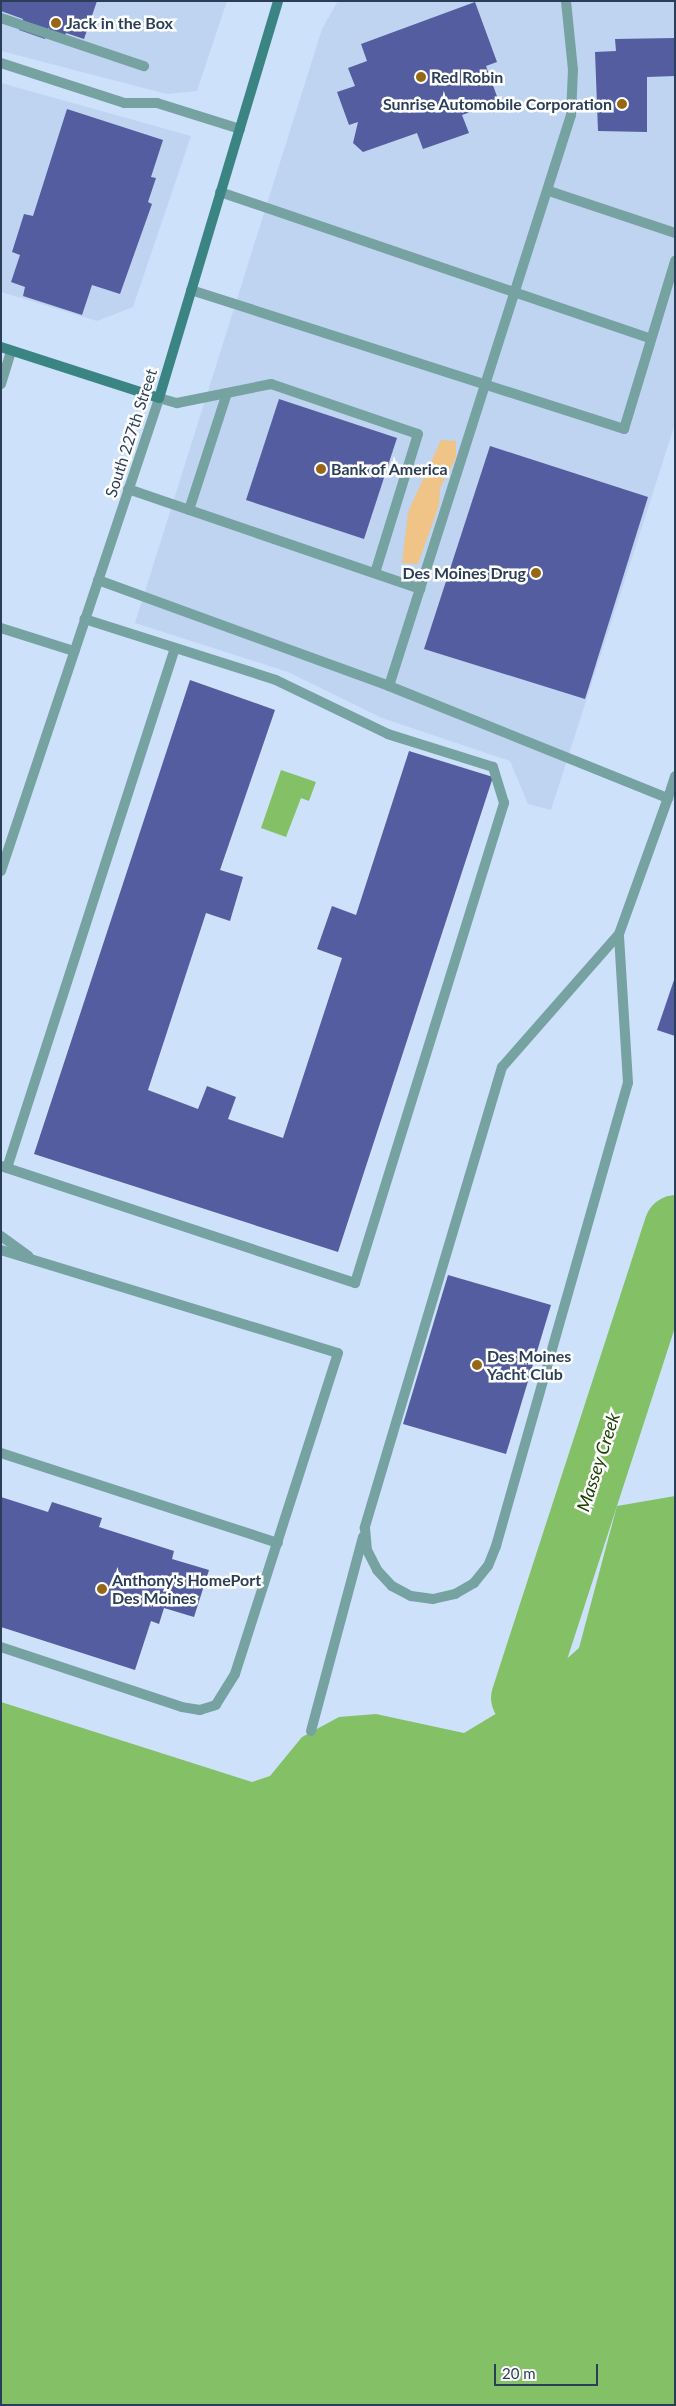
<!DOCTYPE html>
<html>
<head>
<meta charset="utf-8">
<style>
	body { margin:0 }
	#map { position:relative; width:676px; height:2406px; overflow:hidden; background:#cde1fb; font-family:Lato,sans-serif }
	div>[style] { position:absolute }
	.built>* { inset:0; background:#bed4f1 }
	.green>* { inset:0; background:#efc486 }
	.water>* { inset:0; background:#84c065 }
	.river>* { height:62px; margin:-31px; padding:0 31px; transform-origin:31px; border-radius:31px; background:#84c065 }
	.building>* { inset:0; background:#535d9f }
	.service>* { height:10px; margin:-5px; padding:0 5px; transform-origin:5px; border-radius:5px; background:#76a2a2 }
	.minor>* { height:10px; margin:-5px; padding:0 5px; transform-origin:5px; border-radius:5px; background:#76a2a2 }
	.secondary>* { height:10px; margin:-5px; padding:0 5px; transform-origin:5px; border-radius:5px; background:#3b8484 }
	.dots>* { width:14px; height:14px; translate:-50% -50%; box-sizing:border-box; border:2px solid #fff; border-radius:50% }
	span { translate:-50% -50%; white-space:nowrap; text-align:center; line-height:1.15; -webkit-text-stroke:5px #fff; paint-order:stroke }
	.poi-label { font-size:16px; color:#2a3e58; font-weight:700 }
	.left { translate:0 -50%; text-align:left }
	.right { translate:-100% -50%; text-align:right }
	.street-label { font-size:16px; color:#2a3e58 }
	.water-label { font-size:18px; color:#1c4200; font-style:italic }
	.frame { position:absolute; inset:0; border:2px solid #2a3e58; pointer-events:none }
	.scale { position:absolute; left:494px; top:2364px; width:104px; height:22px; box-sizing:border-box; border:2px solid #2a3e58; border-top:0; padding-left:6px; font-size:15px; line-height:18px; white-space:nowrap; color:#2a3e58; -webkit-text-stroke:4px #fff; paint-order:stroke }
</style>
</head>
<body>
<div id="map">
	<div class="built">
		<i style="clip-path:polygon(1px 1px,227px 1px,197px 91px,167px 94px,1px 51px)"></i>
		<i style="clip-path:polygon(338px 1px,675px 1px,675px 424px,551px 810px,528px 804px,510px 761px,382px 718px,288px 672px,135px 623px,322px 29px)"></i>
		<i style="clip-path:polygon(1px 83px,191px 136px,133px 307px,97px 321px,1px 292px)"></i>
	</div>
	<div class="green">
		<i style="clip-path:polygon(441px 440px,456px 441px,456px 458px,440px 488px,439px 505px,418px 564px,402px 563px,408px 512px)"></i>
	</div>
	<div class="water">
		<i style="clip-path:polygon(281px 770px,316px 782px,309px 801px,301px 798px,286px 837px,261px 828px)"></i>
		<i style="clip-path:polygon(675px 1496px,675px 2405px,1px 2405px,1px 1702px,252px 1782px,270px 1776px,302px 1737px,339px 1717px,376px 1714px,464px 1733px,522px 1698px,579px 1648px,617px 1506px)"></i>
	</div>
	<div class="river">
		<i style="left:522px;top:1698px;width:496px;rotate:-72deg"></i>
	</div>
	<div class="building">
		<i style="clip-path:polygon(1px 1px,97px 1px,84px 39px,66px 33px,64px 39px,50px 34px,49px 27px,45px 39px,19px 30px,23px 19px,1px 11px)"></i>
		<i style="clip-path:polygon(475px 2px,497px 62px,486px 66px,499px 102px,462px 115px,469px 133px,423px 149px,417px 133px,363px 152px,353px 143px,358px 122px,349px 125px,337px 92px,355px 86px,348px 68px,367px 61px,361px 44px)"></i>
		<i style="clip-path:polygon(675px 38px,675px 76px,647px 77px,647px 132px,598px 131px,595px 52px,616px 51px,615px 39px)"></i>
		<i style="clip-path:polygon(67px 109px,163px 140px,151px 177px,156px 178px,148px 202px,152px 204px,120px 294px,92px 285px,82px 315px,23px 296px,25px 287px,11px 282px,20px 255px,12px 252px,24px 214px,33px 216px)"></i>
		<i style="clip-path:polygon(279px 399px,397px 438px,364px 539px,246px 500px)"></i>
		<i style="clip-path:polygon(490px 446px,648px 497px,585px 699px,424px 649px)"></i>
		<i style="clip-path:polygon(190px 680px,275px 710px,220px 870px,243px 877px,230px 921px,206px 913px,148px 1090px,198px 1109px,207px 1086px,236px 1097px,228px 1119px,283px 1138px,342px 958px,317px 949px,332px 906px,356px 915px,409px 751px,493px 777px,338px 1252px,34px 1154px)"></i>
		<i style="clip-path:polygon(674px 980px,675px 980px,675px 1036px,657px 1030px)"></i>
		<i style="clip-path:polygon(448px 1275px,551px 1305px,506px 1454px,403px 1424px)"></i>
		<i style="clip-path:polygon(1px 1497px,48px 1512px,52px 1502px,102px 1518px,99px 1527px,174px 1551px,172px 1559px,209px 1570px,194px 1617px,164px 1608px,159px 1624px,151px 1621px,135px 1670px,1px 1627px)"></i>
	</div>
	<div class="service">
		<i style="left:1px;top:18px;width:151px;rotate:18.6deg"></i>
		<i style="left:1px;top:63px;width:129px;rotate:18deg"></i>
		<i style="left:124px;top:103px;width:33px"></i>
		<i style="left:157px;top:103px;width:87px;rotate:17.4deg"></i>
		<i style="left:549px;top:191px;width:133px;rotate:18.4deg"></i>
		<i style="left:220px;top:192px;width:455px;rotate:18.8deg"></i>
		<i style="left:191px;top:290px;width:455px;rotate:17.8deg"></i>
		<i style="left:624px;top:429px;width:176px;rotate:-73.1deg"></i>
		<i style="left:1px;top:384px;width:34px;rotate:-73deg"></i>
		<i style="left:159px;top:398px;width:19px;rotate:16deg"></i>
		<i style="left:177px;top:403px;width:96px;rotate:-11.4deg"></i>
		<i style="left:271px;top:384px;width:155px;rotate:18.8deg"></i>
		<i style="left:418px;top:434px;width:145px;rotate:107.2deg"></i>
		<i style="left:128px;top:489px;width:309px;rotate:18.9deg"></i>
		<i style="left:189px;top:510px;width:123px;rotate:-72deg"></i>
		<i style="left:98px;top:580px;width:310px;rotate:20deg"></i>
		<i style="left:389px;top:686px;width:301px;rotate:21.9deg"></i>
		<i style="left:668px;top:798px;width:145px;rotate:109.8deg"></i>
		<i style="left:619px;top:934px;width:177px;rotate:131.3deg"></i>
		<i style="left:502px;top:1067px;width:481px;rotate:106.6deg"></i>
		<i style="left:365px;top:1528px;width:22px;rotate:85deg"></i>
		<i style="left:367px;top:1550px;width:22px;rotate:63deg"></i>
		<i style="left:377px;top:1570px;width:22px;rotate:47deg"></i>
		<i style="left:392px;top:1586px;width:21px;rotate:28deg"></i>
		<i style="left:411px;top:1596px;width:22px;rotate:8deg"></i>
		<i style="left:433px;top:1599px;width:23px;rotate:-13deg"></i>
		<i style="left:455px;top:1594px;width:22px;rotate:-30deg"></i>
		<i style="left:474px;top:1583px;width:22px;rotate:-51deg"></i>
		<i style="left:488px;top:1566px;width:22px;rotate:-68deg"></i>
		<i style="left:496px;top:1546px;width:481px;rotate:-74.1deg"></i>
		<i style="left:628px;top:1083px;width:149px;rotate:-93.5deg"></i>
		<i style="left:1px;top:628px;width:77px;rotate:17.5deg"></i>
		<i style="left:389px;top:686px;width:599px;rotate:-72.32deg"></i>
		<i style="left:571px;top:115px;width:45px;rotate:-87.5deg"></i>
		<i style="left:573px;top:70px;width:69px;rotate:-95.8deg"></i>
		<i style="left:668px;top:798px;width:23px;rotate:-72deg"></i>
		<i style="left:1px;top:1166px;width:373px;rotate:18.3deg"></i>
		<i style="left:355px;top:1283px;width:503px;rotate:-72.75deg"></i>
		<i style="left:504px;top:803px;width:38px;rotate:-107deg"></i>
		<i style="left:493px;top:767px;width:110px;rotate:-162.6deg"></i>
		<i style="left:388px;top:734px;width:124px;rotate:-154.3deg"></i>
		<i style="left:276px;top:680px;width:201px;rotate:-162.3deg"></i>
		<i style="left:7px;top:1168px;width:546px;rotate:-72.1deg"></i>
		<i style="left:1px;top:1236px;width:34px;rotate:36deg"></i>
		<i style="left:1px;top:1250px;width:352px;rotate:17deg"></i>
		<i style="left:338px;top:1353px;width:337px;rotate:107.8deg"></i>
		<i style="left:235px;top:1674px;width:36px;rotate:122deg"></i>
		<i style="left:216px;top:1705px;width:17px;rotate:163deg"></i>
		<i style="left:200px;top:1710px;width:18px;rotate:-171deg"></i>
		<i style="left:182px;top:1707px;width:191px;rotate:-161.7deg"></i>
		<i style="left:1px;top:1453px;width:291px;rotate:18deg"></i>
		<i style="left:311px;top:1731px;width:201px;rotate:-75deg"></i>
	</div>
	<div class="minor">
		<i style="left:1px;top:871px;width:499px;rotate:-71.5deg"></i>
	</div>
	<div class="secondary">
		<i style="left:1px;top:347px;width:166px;rotate:17.9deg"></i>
		<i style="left:159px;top:398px;width:414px;rotate:-73.3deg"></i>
	</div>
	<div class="dots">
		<i style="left:56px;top:23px;background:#966816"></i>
		<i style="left:421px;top:77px;background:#966816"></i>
		<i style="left:622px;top:104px;background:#966816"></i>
		<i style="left:321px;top:469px;background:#966816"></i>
		<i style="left:536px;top:573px;background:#966816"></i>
		<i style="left:477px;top:1365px;background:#966816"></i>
		<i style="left:102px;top:1589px;background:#966816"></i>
	</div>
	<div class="poi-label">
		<span class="left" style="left:66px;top:23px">Jack in the Box</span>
		<span class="left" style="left:431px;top:77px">Red Robin</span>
		<span class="right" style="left:612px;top:104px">Sunrise Automobile Corporation</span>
		<span class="left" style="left:331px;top:469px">Bank of America</span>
		<span class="right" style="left:526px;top:573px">Des Moines Drug</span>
		<span class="left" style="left:487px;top:1365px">Des Moines<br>Yacht Club</span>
		<span class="left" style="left:112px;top:1589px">Anthony's HomePort<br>Des Moines</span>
	</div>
	<div class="street-label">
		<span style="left:131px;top:433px;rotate:-72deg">South 227th Street</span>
	</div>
	<div class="water-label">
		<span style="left:598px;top:1462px;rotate:-72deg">Massey Creek</span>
	</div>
	<div class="frame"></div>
	<div class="scale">20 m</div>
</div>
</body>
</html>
